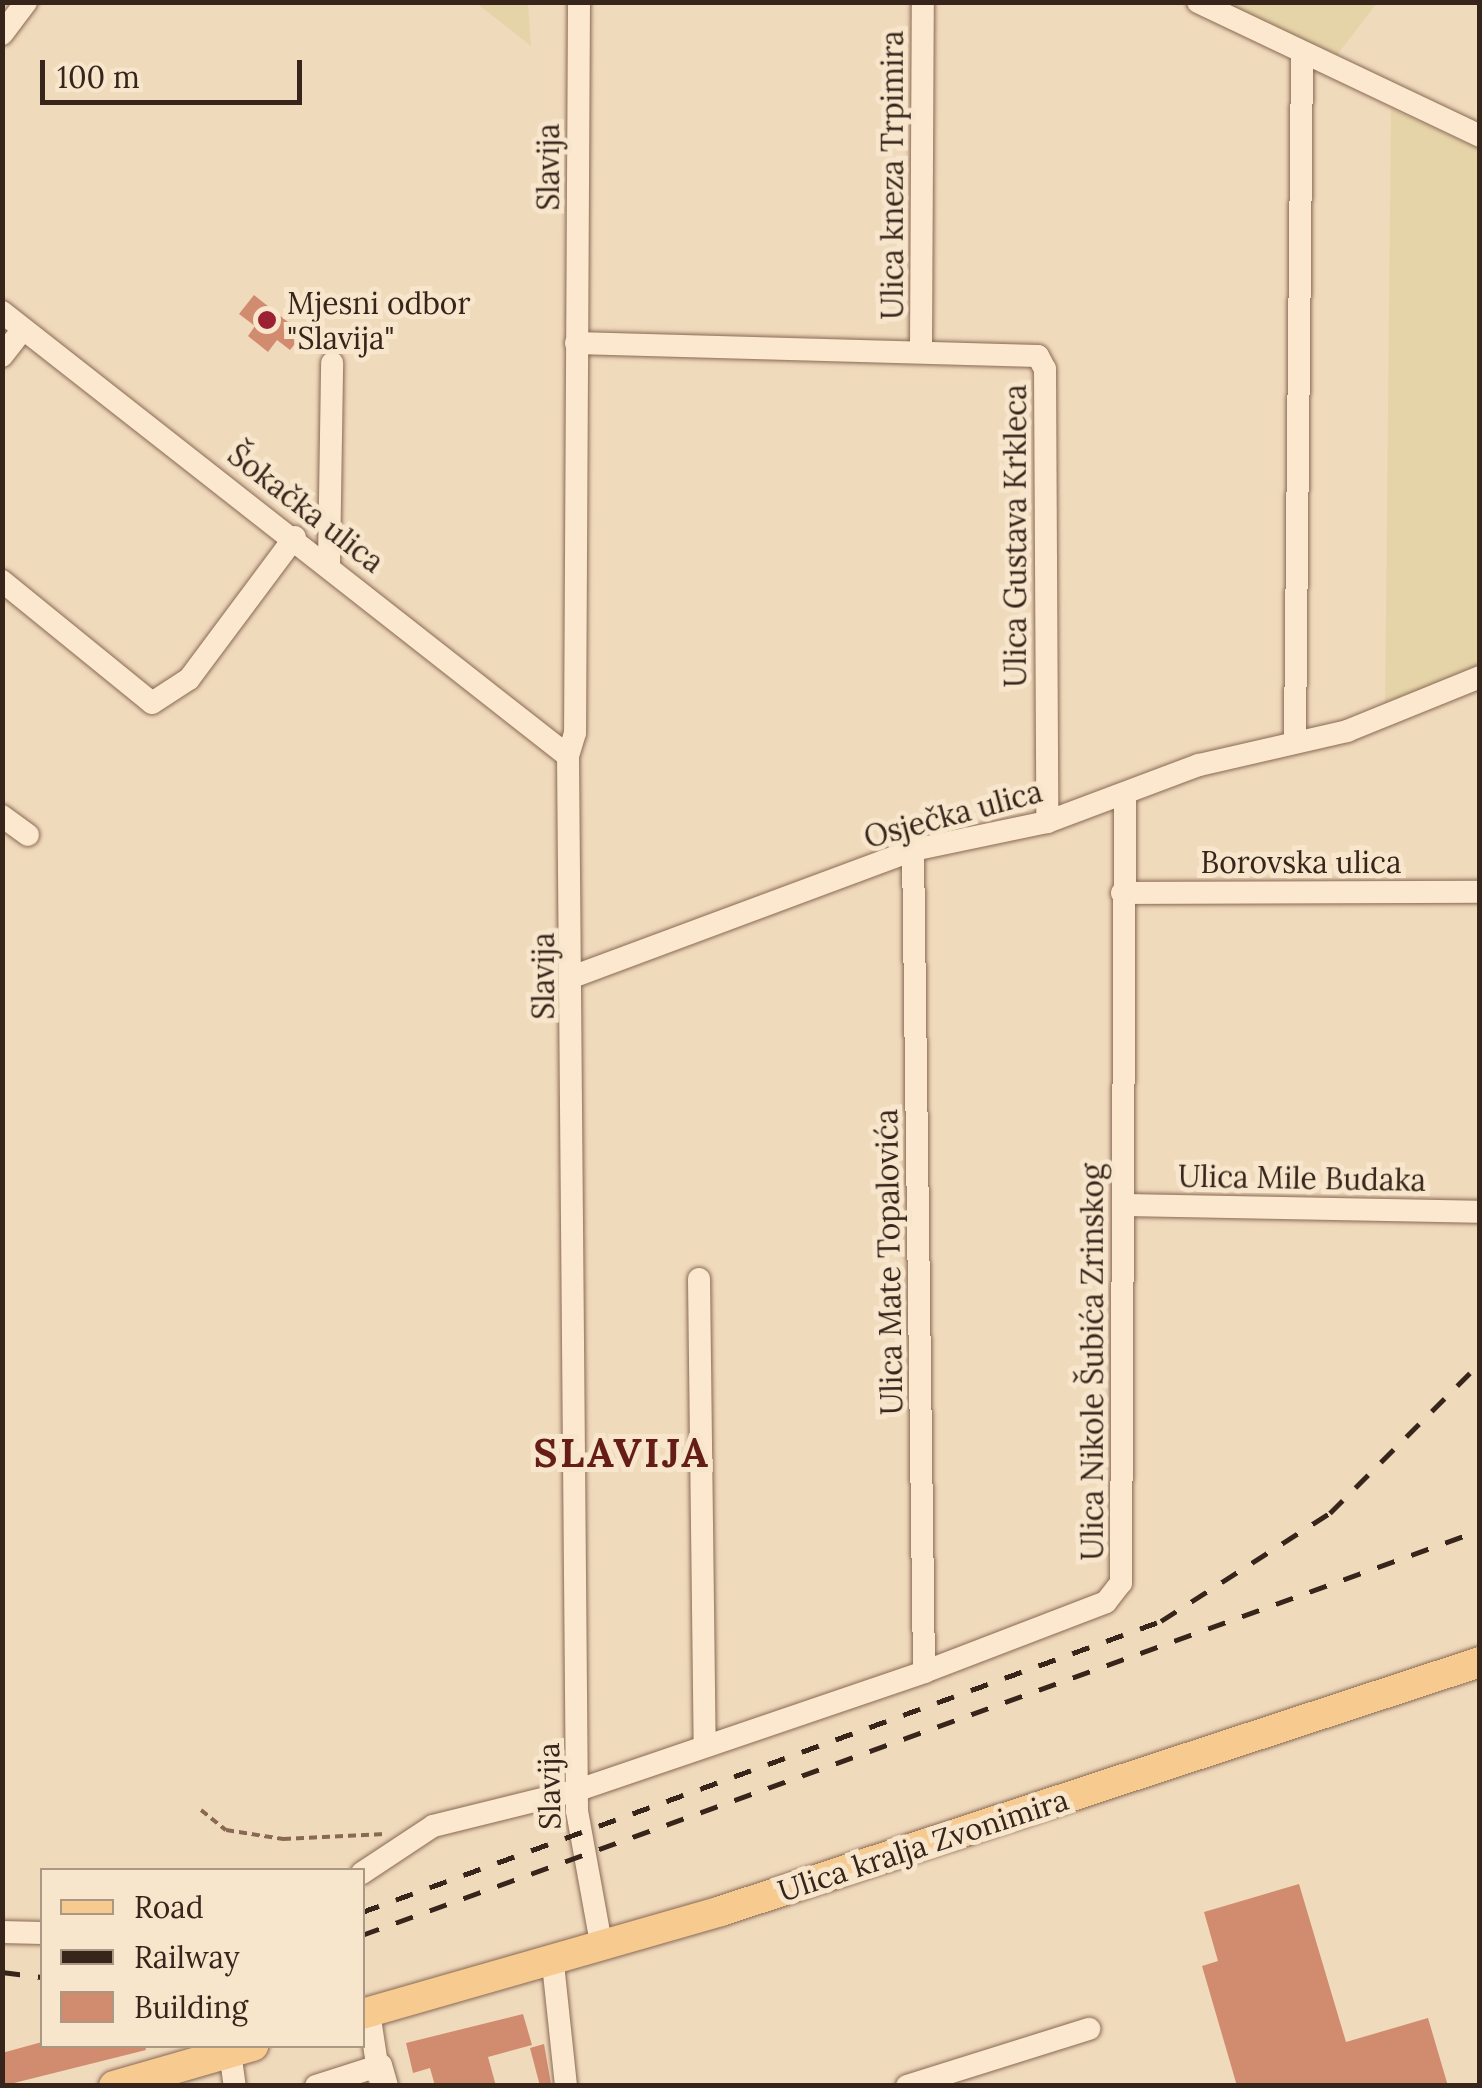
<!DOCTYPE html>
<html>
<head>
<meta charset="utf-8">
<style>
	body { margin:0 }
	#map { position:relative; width:1482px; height:2088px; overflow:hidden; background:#f0dabc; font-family:Lora,serif }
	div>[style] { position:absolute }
	.farmland>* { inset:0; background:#e6d4a9 }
	.building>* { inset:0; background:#d18b6f }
	.path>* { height:4px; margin-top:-2px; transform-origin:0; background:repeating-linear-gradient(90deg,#896954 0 8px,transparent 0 13px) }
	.roads { filter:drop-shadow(0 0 2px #896954) drop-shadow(0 0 2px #896954) }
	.minor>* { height:22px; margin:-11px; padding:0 11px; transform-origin:11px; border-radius:11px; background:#fbe8cf }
	.major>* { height:30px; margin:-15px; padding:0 15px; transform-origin:15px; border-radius:15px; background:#f7ca90 }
	.rail>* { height:5px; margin-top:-2.5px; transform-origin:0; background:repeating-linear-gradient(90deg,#37241a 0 18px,transparent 0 36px) }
	.dots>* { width:28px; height:28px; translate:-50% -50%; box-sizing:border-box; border:5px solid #f7e5cc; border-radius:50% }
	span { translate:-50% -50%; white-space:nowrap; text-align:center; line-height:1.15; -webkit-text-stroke:10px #f7e5cc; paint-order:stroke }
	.street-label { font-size:30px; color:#37241a }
	.poi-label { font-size:30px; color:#37241a }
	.left { translate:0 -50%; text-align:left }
	.district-label { font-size:40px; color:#661d17; font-weight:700; letter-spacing:2.5px }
	.frame { position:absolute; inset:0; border:5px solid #37241a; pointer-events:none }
	.legend { position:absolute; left:40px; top:1868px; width:325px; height:180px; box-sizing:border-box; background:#f7e5cc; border:2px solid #aa9885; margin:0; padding:12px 18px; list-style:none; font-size:30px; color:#37241a }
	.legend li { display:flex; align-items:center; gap:20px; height:50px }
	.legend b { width:50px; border:2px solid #aa9885 }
	.scale { position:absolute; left:40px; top:60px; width:262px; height:45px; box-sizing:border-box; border:5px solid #37241a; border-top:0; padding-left:12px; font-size:30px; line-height:35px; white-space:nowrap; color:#37241a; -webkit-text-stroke:8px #f7e5cc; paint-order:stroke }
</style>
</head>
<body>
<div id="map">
	<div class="farmland">
		<i style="clip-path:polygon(476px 3px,528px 3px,531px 46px)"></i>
		<i style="clip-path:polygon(1209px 3px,1377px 3px,1331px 63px)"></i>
		<i style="clip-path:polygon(1391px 109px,1479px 149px,1480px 670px,1385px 705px)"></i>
	</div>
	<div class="building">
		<i style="clip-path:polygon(254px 295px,303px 334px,290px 350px,277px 340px,268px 352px,248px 336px,255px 326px,239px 314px)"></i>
		<i style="clip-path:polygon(1299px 1884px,1346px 2042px,1428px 2018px,1448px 2086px,1237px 2086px,1202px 1966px,1218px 1961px,1204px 1912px)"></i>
		<i style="clip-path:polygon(523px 2014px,532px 2045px,488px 2057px,496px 2086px,435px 2086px,430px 2068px,413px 2073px,406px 2043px)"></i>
		<i style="clip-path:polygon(42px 2042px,145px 2046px,146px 2050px,2px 2086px,2px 2053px)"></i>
		<i style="clip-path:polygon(544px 2044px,551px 2084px,540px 2086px,530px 2048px)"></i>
	</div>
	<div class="path">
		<i style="left:201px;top:1810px;width:32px;rotate:39deg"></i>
		<i style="left:226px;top:1830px;width:58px;rotate:9deg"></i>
		<i style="left:283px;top:1839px;width:102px;rotate:-2.8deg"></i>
	</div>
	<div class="roads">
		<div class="minor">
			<i style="left:579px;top:2px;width:731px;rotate:90.31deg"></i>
			<i style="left:575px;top:733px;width:24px;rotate:107deg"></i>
			<i style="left:568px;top:756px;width:1055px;rotate:89.51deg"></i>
			<i style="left:577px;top:1811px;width:139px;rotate:79.7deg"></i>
			<i style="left:1198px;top:2px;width:312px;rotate:25.4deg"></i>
			<i style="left:2px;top:34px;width:40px;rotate:-53deg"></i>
			<i style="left:2px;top:312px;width:719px;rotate:38.11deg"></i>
			<i style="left:576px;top:343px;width:462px;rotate:1.6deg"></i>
			<i style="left:1038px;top:356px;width:15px;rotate:62deg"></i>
			<i style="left:1045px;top:369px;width:453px;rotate:89.7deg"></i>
			<i style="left:921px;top:348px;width:346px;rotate:-89.7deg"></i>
			<i style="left:2px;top:356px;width:34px;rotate:-52deg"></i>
			<i style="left:329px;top:563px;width:200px;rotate:-89.1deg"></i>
			<i style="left:2px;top:581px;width:193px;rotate:39.1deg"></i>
			<i style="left:152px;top:703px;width:44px;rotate:-33deg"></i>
			<i style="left:189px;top:679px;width:177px;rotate:-53.3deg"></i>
			<i style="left:1295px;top:737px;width:682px;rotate:-89.41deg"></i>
			<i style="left:2px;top:816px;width:32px;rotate:36deg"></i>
			<i style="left:913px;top:850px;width:822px;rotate:89.23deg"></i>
			<i style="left:1122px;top:893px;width:358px;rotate:-0.2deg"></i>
			<i style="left:572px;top:977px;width:364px;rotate:-20.4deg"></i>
			<i style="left:913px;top:850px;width:137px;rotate:-11.8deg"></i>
			<i style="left:1047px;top:822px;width:162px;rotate:-20.6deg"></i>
			<i style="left:1199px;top:765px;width:152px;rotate:-12.9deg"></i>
			<i style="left:1347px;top:731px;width:144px;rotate:-22.1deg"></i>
			<i style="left:1123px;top:1205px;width:357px;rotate:1.1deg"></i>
			<i style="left:699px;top:1279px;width:466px;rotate:89.3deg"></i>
			<i style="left:362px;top:1873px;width:85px;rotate:-33.5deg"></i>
			<i style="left:433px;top:1826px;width:149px;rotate:-13.9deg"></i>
			<i style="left:578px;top:1790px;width:366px;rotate:-18.8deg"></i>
			<i style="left:924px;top:1672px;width:195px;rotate:-21deg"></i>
			<i style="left:1106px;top:1602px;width:24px;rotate:-52deg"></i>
			<i style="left:1121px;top:1583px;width:786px;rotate:-89.71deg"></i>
			<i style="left:2px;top:1932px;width:40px;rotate:1.4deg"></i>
			<i style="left:553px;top:1964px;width:123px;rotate:83.9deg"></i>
			<i style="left:369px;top:2012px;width:66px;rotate:81.3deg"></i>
			<i style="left:230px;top:2052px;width:34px;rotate:82deg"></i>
			<i style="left:316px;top:2086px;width:68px;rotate:-17.9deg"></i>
			<i style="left:381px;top:2065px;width:22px;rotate:74deg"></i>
			<i style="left:907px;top:2086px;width:191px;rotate:-17.4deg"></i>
		</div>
		<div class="major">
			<i style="left:362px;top:2014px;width:373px;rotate:-16deg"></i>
			<i style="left:721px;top:1911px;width:799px;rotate:-18.16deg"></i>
			<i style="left:114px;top:2086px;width:145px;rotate:-16.1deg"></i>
		</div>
	</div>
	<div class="rail">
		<i style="left:362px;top:1912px;width:850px;rotate:-20.01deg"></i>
		<i style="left:1161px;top:1621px;width:201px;rotate:-32.6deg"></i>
		<i style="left:1330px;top:1513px;width:212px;rotate:-45deg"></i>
		<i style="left:362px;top:1935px;width:1189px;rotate:-19.91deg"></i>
		<i style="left:2px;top:1972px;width:40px;rotate:7.1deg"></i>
	</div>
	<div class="dots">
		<i style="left:267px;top:320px;background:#9b2132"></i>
	</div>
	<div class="street-label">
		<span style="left:548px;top:167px;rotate:-90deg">Slavija</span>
		<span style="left:892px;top:175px;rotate:-90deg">Ulica kneza Trpimira</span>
		<span style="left:306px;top:508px;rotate:38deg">Šokačka ulica</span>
		<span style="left:1015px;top:536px;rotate:-90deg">Ulica Gustava Krkleca</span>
		<span style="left:953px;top:814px;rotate:-15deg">Osječka ulica</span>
		<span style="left:1301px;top:862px">Borovska ulica</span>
		<span style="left:543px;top:976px;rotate:-90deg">Slavija</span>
		<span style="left:1302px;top:1178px;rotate:1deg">Ulica Mile Budaka</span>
		<span style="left:889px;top:1262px;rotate:-91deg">Ulica Mate Topalovića</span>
		<span style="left:1092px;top:1362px;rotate:-90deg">Ulica Nikole Šubića Zrinskog</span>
		<span style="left:549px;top:1786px;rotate:-91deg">Slavija</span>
		<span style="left:923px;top:1845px;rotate:-18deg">Ulica kralja Zvonimira</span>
	</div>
	<div class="poi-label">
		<span class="left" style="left:287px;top:320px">Mjesni odbor<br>"Slavija"</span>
	</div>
	<div class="district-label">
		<span style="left:622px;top:1453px">SLAVIJA</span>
	</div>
	<div class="frame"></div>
	<ul class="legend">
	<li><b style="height:12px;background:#f7ca90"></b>Road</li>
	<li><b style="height:12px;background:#37241a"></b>Railway</li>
	<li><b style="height:28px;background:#d18b6f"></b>Building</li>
	</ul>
	<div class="scale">100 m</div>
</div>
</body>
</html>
